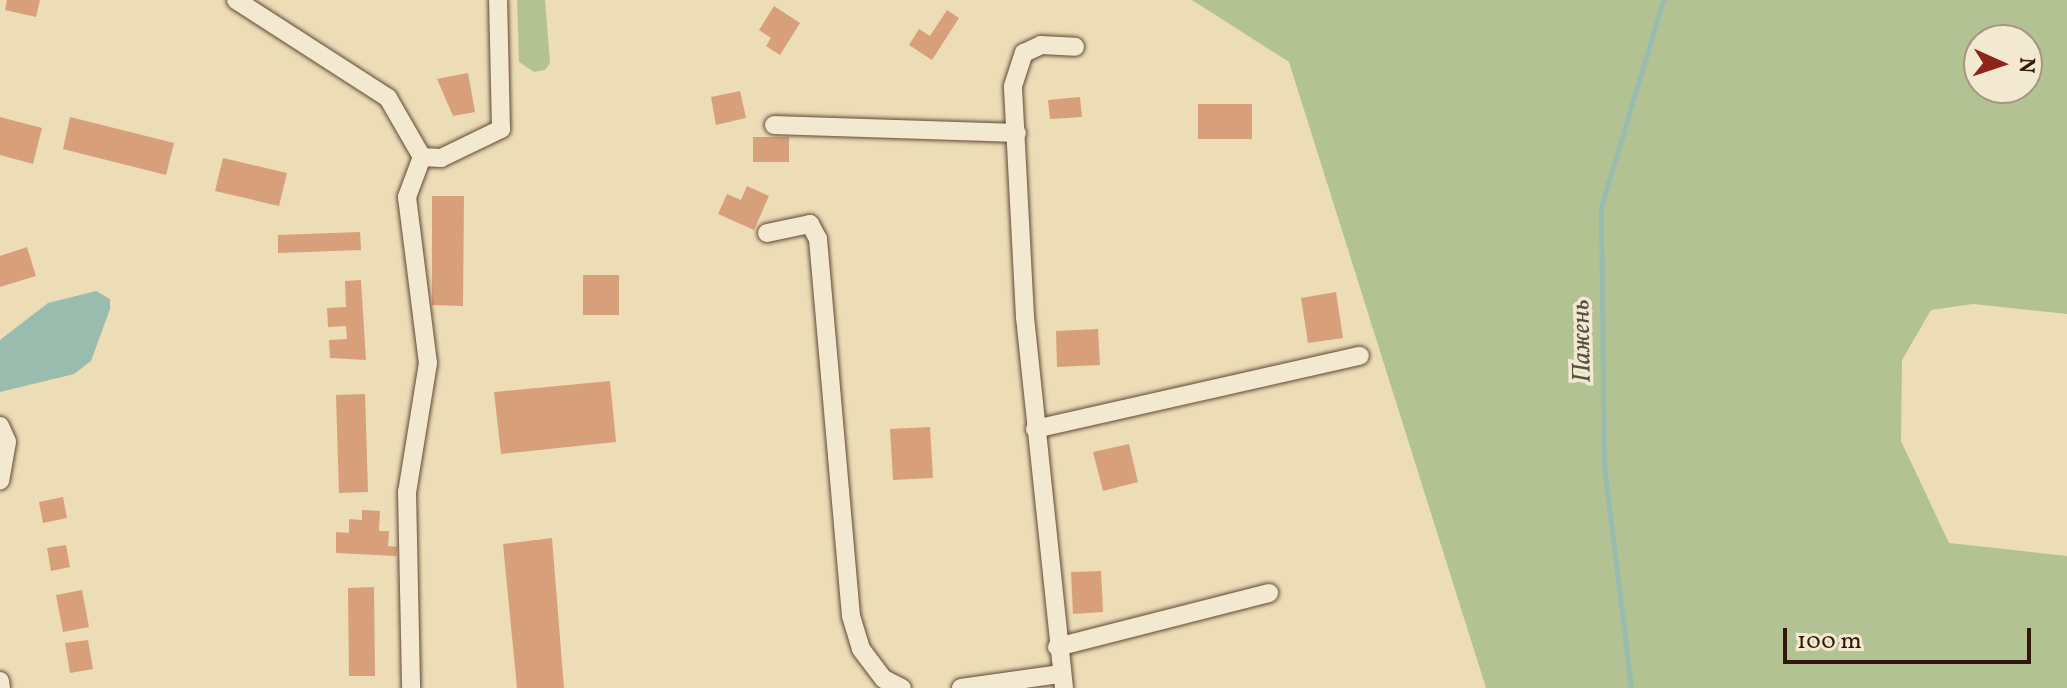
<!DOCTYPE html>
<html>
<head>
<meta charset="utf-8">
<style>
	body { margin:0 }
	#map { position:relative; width:2067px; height:688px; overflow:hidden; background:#ecddb7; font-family:Vollkorn,serif }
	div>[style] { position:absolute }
	.green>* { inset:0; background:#b3c292 }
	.water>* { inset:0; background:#99bcaf }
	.stream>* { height:5px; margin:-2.5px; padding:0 2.5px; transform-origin:2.5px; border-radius:2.5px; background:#99bcaf }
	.building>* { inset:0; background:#d7a07b }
	.roads { filter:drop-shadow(0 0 2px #614835) drop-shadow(0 0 2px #614835) }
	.minor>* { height:18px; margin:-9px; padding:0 9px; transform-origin:9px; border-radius:9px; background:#f3e9d0 }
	span { translate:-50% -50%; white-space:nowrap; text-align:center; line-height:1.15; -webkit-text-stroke:7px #f3e9d0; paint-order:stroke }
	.water-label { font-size:26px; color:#575144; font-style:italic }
	.north { position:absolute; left:1963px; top:24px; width:80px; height:80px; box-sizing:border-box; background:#f3e9d0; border:2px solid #a69581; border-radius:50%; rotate:93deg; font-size:22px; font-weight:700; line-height:32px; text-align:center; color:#33170a }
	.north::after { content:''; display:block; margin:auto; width:28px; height:36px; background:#8f2418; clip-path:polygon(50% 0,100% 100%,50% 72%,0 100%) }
	.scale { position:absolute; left:1783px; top:628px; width:248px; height:36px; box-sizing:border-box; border:4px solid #33170a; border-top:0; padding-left:10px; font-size:24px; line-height:28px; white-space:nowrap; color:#33170a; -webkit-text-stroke:6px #f3e9d0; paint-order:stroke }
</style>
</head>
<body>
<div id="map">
	<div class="green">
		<i style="clip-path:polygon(517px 0,545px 0,550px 63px,545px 70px,534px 72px,519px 62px)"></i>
		<i style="clip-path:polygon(evenodd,1192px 0,2067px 0,2067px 314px,1973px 304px,1931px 310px,1902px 360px,1901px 441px,1949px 543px,2067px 556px,2067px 688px,1486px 688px,1289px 62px,1192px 0,2027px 40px,2027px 88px,1979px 88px,1979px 40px,2027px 40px)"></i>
	</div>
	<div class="water">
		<i style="clip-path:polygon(96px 291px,110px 299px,110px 309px,91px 361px,74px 374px,0 392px,0 340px,48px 303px)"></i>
	</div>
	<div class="stream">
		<i style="left:1631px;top:688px;width:225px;rotate:-96.9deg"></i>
		<i style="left:1604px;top:465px;width:258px;rotate:-90.7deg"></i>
		<i style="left:1601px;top:207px;width:216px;rotate:-73.3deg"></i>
	</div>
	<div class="building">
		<i style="clip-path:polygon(7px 0,40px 0,36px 17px,5px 10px)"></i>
		<i style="clip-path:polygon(774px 6px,800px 23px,780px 55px,766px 46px,771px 38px,759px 30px)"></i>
		<i style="clip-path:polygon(947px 10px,959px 18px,932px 60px,909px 45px,919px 29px,930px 36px)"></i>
		<i style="clip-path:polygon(468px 73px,475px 112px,453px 116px,437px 79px)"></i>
		<i style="clip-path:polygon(740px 91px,746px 118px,716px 125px,711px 97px)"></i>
		<i style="clip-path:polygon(1080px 97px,1082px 117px,1050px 119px,1048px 100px)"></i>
		<i style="clip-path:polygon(1198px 104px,1252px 104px,1252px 139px,1198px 139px)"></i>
		<i style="clip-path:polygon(0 117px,42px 128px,33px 164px,0 155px)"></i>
		<i style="clip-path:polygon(70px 117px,174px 143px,166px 175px,63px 149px)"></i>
		<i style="clip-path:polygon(753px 137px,789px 137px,789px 162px,753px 162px)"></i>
		<i style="clip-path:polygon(223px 158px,287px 173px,279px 206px,215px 191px)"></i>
		<i style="clip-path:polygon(747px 186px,769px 196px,754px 230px,718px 214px,727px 194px,741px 200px)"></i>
		<i style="clip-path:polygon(432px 196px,464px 196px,463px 306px,432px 305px)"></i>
		<i style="clip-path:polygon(360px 232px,361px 250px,278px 253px,278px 235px)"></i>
		<i style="clip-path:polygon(27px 247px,36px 276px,0 287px,0 256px)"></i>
		<i style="clip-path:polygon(583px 275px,619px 275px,619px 315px,583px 315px)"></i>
		<i style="clip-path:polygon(361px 280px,366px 360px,330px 358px,329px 340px,347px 339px,346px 326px,328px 327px,327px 308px,346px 307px,345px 281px)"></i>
		<i style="clip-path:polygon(1336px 292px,1343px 338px,1308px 343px,1301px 298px)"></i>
		<i style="clip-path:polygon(1098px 329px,1100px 365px,1057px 367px,1056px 331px)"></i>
		<i style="clip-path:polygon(610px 381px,616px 442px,501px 454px,494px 392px)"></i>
		<i style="clip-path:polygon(365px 394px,368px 492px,339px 493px,336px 395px)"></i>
		<i style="clip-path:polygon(930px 427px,933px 478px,893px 480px,890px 429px)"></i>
		<i style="clip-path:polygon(1129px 444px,1138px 482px,1103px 491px,1093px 452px)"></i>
		<i style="clip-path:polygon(63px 497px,67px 518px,43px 523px,39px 502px)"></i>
		<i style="clip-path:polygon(362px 510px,380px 511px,379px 531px,389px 531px,388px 546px,397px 547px,396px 556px,336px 553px,336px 532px,349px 533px,349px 519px,362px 520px)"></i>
		<i style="clip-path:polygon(552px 538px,564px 688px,517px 688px,503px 544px)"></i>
		<i style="clip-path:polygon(66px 545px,70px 567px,51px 571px,47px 548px)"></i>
		<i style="clip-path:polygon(1101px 571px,1103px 612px,1073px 614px,1071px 572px)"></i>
		<i style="clip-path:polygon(374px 587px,375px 676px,349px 676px,348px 588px)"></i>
		<i style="clip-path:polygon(82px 590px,89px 627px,63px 632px,56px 595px)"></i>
		<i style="clip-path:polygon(88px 640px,93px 669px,70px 673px,65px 643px)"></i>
	</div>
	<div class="roads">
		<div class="minor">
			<i style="left:236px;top:0;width:181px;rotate:32.8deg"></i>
			<i style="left:388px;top:98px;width:68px;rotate:60deg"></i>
			<i style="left:422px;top:157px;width:43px;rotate:110.6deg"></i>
			<i style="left:407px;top:197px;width:167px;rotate:82.8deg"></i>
			<i style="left:428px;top:363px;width:131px;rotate:99.2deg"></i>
			<i style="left:407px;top:492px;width:196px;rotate:88.8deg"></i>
			<i style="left:774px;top:125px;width:243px;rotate:1.9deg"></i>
			<i style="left:422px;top:157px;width:19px;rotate:3deg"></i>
			<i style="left:441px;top:158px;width:67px;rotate:-25.8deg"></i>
			<i style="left:501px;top:129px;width:129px;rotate:-91.3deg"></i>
			<i style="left:767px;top:233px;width:44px;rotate:-11.8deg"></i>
			<i style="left:810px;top:224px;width:17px;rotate:62deg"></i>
			<i style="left:818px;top:239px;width:378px;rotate:85deg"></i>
			<i style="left:851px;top:616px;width:34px;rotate:73deg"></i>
			<i style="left:861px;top:649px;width:38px;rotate:53deg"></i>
			<i style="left:884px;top:679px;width:20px;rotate:27deg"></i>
			<i style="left:0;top:426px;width:17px;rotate:66deg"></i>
			<i style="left:7px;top:442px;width:39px;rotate:100deg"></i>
			<i style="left:1035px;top:429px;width:333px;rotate:-12.7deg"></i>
			<i style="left:1057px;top:647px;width:219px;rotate:-14.3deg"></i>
			<i style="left:0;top:681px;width:7px;rotate:82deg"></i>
			<i style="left:961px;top:688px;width:99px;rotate:-8.1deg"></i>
			<i style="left:1064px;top:688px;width:373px;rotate:-96deg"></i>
			<i style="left:1025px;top:317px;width:231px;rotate:-93deg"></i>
			<i style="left:1013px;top:86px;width:35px;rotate:-72deg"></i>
			<i style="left:1024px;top:53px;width:19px;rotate:-25deg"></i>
			<i style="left:1041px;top:45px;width:34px;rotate:3deg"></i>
		</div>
	</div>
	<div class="water-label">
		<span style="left:1583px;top:341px;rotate:-91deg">Пажень</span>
	</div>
	<div class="north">N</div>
	<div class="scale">100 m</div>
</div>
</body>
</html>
